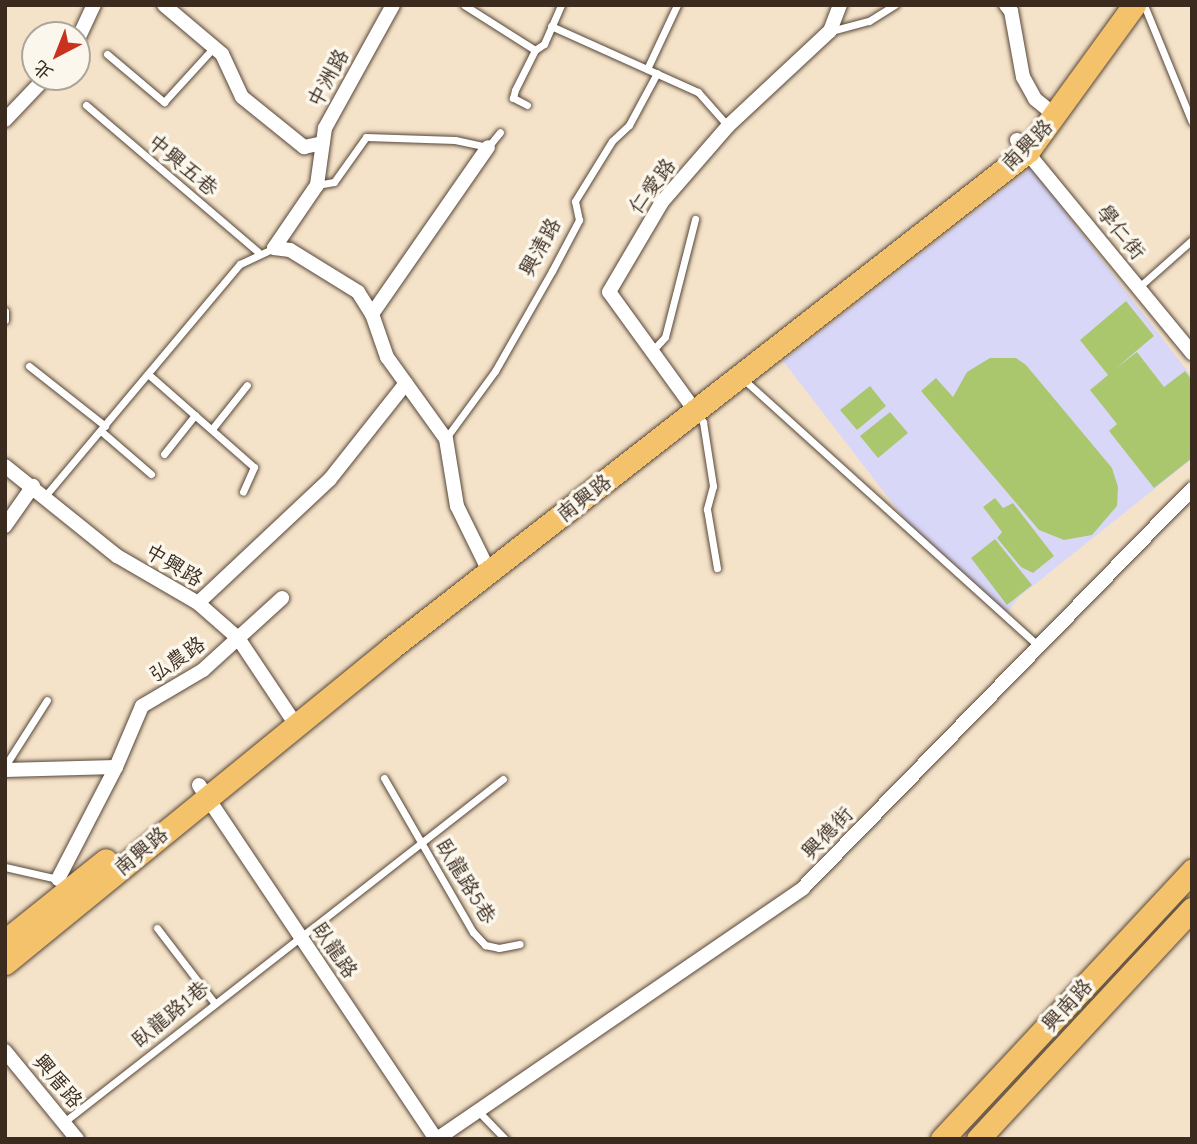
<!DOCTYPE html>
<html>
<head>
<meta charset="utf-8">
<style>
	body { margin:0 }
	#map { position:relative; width:1197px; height:1144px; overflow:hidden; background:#f5e3c9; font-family:"Comic Neue","LXGW WenKai TC",sans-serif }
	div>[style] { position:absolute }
	.built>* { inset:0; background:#d9d7f8 }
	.green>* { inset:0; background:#abc76e }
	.roads { filter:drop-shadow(0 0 2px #574638) drop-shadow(0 0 2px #574638) }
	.service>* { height:7px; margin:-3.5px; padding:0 3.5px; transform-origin:3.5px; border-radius:3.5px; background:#fff }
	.minor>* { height:14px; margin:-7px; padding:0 7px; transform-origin:7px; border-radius:7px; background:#fff }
	.primary>* { height:23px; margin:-11.5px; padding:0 11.5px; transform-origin:11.5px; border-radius:11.5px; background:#f3c26a }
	span { translate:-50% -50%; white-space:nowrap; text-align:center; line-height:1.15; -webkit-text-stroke:7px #fbf7ec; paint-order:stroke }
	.street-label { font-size:21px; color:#3b2a1e }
	.frame { position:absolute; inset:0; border:7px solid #3b2a1e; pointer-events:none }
	.north { position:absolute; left:21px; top:21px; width:70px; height:70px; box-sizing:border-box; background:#fbf7ec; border:2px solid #aea59a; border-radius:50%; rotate:222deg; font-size:19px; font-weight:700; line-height:28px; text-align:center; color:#3b2a1e }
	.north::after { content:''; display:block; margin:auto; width:24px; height:32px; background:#c8321e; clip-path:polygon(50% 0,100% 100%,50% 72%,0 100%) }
</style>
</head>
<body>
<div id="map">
	<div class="built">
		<i style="clip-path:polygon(1031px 168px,1192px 377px,1192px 459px,1019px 597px,1007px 613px,907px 522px,783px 361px)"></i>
	</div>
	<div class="green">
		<i style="clip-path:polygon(1126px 301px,1154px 336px,1115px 369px,1137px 352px,1164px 387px,1185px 371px,1192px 380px,1192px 458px,1154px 488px,1109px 431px,1117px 424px,1090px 390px,1108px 375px,1080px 340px)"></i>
		<i style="clip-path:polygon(990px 358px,1016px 358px,1026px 365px,1112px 468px,1118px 487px,1117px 506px,1092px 535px,1064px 540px,1039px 530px,921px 391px,936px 378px,953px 397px,967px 372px)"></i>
		<i style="clip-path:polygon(870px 386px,886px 406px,857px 430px,840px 410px)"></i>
		<i style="clip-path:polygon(890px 412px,908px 433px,878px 458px,860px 436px)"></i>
		<i style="clip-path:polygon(995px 498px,1003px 508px,1013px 503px,1054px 556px,1033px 573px,1021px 567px,997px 538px,1002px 532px,983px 507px)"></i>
		<i style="clip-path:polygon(995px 539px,1032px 585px,1007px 605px,971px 558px)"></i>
	</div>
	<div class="roads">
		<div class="service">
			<i style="left:464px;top:5px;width:84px;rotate:32.4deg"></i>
			<i style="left:1144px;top:5px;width:126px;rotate:67.7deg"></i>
			<i style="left:551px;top:26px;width:161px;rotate:24.2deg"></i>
			<i style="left:698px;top:92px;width:45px;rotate:48.6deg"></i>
			<i style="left:831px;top:31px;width:39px;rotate:-15deg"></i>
			<i style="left:869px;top:21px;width:31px;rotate:-32deg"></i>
			<i style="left:107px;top:54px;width:75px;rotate:40.1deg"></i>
			<i style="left:164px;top:102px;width:76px;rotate:-47.7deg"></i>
			<i style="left:647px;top:69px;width:71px;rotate:-64.9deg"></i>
			<i style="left:86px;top:105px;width:226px;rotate:40.5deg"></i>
			<i style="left:527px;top:105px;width:16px;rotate:-153deg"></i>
			<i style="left:513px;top:98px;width:8px;rotate:-76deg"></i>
			<i style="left:515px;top:90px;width:45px;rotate:-63.4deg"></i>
			<i style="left:535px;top:50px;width:11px;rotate:-34deg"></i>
			<i style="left:544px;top:44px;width:43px;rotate:-66.4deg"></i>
			<i style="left:317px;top:185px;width:17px;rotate:-10deg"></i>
			<i style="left:334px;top:182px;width:55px;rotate:-54.6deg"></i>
			<i style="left:366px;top:137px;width:89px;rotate:1.9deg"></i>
			<i style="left:455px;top:140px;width:34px;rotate:12deg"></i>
			<i style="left:488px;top:147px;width:19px;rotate:-51deg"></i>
			<i style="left:1139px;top:287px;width:71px;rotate:-41.6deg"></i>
			<i style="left:5px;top:311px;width:9px;rotate:90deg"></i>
			<i style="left:652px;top:351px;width:19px;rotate:-47deg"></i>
			<i style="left:665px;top:337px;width:122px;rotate:-75.7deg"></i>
			<i style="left:29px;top:366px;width:97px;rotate:38.3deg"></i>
			<i style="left:148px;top:374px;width:141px;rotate:41.3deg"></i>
			<i style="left:254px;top:467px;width:27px;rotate:114deg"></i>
			<i style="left:742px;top:378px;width:398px;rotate:42.1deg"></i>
			<i style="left:697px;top:413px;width:11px;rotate:56deg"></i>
			<i style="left:703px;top:422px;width:65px;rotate:81.1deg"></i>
			<i style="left:713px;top:486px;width:24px;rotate:105deg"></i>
			<i style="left:707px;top:509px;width:60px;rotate:80.4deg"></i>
			<i style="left:212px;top:429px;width:56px;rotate:-51.5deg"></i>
			<i style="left:101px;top:431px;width:66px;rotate:40.7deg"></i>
			<i style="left:446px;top:438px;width:83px;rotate:-53.8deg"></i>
			<i style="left:495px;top:371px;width:115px;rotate:-60.3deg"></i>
			<i style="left:552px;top:271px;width:58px;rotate:-62.1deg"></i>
			<i style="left:579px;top:220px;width:19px;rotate:-102deg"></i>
			<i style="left:575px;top:201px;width:70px;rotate:-58.3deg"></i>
			<i style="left:612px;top:141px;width:23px;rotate:-43deg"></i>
			<i style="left:629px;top:125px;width:59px;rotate:-61.7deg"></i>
			<i style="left:164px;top:454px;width:50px;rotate:-51.5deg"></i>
			<i style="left:45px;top:496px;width:303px;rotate:-50deg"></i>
			<i style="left:240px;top:264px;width:38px;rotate:-25deg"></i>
			<i style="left:5px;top:766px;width:78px;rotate:-57.5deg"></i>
			<i style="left:384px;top:778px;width:178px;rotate:60deg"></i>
			<i style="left:473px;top:932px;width:18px;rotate:47deg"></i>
			<i style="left:485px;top:945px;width:14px;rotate:12deg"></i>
			<i style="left:499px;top:948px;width:21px;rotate:-11deg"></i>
			<i style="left:5px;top:867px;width:54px;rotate:12.8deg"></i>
			<i style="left:157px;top:928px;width:92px;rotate:52.5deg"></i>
			<i style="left:478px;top:1111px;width:39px;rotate:46deg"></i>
			<i style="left:64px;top:1122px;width:557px;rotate:-38deg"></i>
		</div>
		<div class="minor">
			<i style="left:164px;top:5px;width:76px;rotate:40.2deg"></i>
			<i style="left:222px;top:54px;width:47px;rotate:65.1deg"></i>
			<i style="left:242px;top:97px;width:80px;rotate:38.9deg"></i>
			<i style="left:304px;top:147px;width:19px;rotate:-12deg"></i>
			<i style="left:393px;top:5px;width:141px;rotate:118.9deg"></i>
			<i style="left:325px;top:128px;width:58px;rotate:98deg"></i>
			<i style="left:317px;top:185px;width:76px;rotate:124.3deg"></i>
			<i style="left:274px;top:248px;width:16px;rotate:7deg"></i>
			<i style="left:290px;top:250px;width:80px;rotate:31.7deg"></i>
			<i style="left:358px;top:292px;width:26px;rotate:58deg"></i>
			<i style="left:372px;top:314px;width:46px;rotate:70.8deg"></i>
			<i style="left:387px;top:357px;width:101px;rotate:54.3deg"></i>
			<i style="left:446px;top:439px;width:68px;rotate:80.7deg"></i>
			<i style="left:457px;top:506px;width:75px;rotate:63.8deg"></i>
			<i style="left:1006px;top:5px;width:8px;rotate:50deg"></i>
			<i style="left:1011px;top:11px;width:67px;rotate:79.7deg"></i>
			<i style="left:1023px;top:77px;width:25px;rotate:61deg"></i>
			<i style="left:1035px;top:99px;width:27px;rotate:39deg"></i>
			<i style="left:77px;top:41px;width:40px;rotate:-65deg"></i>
			<i style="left:5px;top:120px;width:59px;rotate:-46.4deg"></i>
			<i style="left:1017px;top:140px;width:276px;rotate:50.6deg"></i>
			<i style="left:372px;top:314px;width:203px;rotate:-55.2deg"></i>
			<i style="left:696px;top:412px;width:148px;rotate:-125.9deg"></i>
			<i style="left:609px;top:292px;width:104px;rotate:-59.5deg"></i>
			<i style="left:662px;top:202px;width:101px;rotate:-49deg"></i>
			<i style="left:728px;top:126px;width:139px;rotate:-43deg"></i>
			<i style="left:830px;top:31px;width:28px;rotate:-69deg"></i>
			<i style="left:5px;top:466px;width:144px;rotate:38.8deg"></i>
			<i style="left:117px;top:556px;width:94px;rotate:30.1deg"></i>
			<i style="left:198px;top:603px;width:53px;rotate:41.2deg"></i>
			<i style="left:238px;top:638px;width:105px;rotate:56.3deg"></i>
			<i style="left:5px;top:526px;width:49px;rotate:-55deg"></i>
			<i style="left:198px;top:603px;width:181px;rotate:-43.2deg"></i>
			<i style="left:330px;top:479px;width:122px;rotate:-51.6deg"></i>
			<i style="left:5px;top:770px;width:111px;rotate:-1.5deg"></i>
			<i style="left:199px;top:785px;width:426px;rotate:56.2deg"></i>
			<i style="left:58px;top:879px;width:126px;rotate:-62.6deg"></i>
			<i style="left:116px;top:767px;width:66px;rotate:-66.9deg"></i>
			<i style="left:142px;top:706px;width:71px;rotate:-30.5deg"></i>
			<i style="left:203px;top:670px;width:107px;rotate:-42.3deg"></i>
			<i style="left:5px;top:1051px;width:114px;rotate:50.7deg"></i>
			<i style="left:437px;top:1139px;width:444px;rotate:-34.4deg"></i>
			<i style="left:803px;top:888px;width:557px;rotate:-45.73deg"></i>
		</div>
		<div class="primary">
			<i style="left:5px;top:941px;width:129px;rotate:-38.7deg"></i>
			<i style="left:5px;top:963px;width:498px;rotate:-39.2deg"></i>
			<i style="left:391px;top:648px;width:808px;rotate:-37.96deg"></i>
			<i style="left:1028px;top:151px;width:180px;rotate:-54deg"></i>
			<i style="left:942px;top:1139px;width:367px;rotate:-47deg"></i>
			<i style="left:978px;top:1139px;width:314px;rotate:-47.1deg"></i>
		</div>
	</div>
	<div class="street-label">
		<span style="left:328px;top:78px;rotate:-61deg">中洲路</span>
		<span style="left:1027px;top:145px;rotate:-45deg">南興路</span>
		<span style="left:183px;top:165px;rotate:40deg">中興五巷</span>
		<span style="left:652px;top:186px;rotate:-53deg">仁愛路</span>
		<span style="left:1121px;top:232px;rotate:51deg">學仁街</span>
		<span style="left:540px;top:247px;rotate:-61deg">興清路</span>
		<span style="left:584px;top:498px;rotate:-38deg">南興路</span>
		<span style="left:174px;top:565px;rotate:31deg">中興路</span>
		<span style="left:177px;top:659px;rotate:-35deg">弘農路</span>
		<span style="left:827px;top:833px;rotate:-46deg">興德街</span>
		<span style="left:141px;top:851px;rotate:-40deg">南興路</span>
		<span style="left:466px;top:881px;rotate:59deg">臥龍路5巷</span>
		<span style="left:335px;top:950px;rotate:56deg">臥龍路</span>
		<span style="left:1067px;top:1005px;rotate:-47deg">興南路</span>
		<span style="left:170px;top:1014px;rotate:-39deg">臥龍路1巷</span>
		<span style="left:58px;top:1081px;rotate:50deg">興厝路</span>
	</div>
	<div class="frame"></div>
	<div class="north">北</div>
</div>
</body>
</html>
